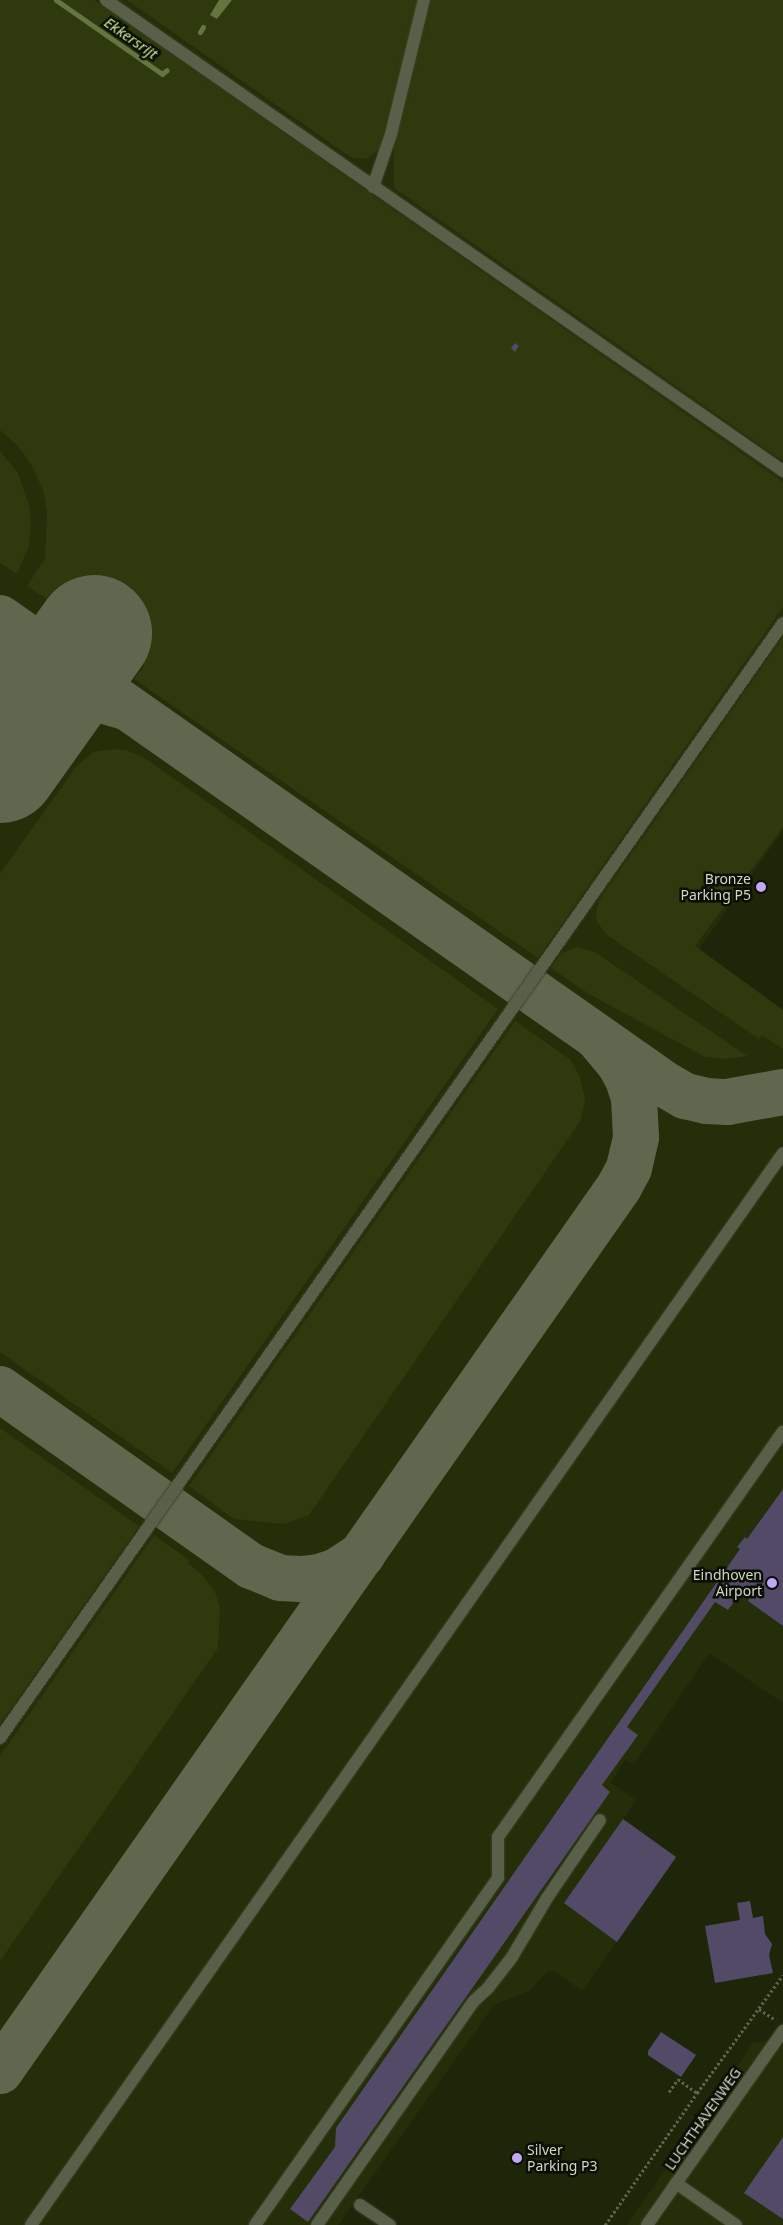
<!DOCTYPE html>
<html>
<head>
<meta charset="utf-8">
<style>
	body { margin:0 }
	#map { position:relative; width:783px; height:2225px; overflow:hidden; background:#1e260a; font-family:"Noto Sans",sans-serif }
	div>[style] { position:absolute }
	.built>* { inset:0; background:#242e09 }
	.green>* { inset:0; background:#2e390e }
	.water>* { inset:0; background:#64753f }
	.stream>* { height:5px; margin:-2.5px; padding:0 2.5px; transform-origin:2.5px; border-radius:2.5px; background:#64753f }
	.taxiway>* { height:46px; margin:-23px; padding:0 23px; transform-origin:23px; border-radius:23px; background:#5f674e }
	.runway>* { height:116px; margin:-58px; padding:0 58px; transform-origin:58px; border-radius:58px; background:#5f674e }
	.building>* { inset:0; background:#534a67 }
	.path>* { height:3px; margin-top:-1.5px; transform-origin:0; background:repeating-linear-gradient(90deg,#5d654d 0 2.5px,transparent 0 5px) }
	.roads { filter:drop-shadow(0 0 1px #3b4228) drop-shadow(0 0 1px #3b4228) }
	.minor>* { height:12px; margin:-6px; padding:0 6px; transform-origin:6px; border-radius:6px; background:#58604a }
	.dots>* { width:14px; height:14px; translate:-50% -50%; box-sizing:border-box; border:2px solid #0a0e04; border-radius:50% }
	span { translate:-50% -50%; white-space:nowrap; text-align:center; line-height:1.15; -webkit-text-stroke:5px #0a0e04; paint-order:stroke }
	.poi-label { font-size:14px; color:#d1d8c6 }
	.right { translate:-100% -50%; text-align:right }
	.left { translate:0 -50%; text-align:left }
	.street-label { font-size:14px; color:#d1d8c6 }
	.water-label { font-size:15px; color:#cbe594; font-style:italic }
</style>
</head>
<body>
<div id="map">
	<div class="built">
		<i style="clip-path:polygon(0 0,783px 0,783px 830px,699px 949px,783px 1010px,783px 1703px,709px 1653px,634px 1764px,625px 1760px,611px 1783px,636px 1800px,623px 1819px,677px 1857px,582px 1991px,555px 1971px,547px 1971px,531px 1990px,494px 2005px,338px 2225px,0 2225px)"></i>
		<i style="clip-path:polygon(783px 2039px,783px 2225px,627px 2225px,753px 2043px)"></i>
	</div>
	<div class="green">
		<i style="clip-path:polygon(0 0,94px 0,783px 482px,783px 607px,538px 958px,134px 679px,144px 666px,141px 664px,144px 658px,52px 593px,47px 599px,27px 586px,45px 558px,47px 512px,43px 490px,31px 464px,17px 445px,0 430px)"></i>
		<i style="clip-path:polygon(127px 0,219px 0,211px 14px,217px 19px,232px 0,421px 0,379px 150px,366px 159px,353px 158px,343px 152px)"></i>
		<i style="clip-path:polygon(431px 0,783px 0,783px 461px,394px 188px,394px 148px)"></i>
		<i style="clip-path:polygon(0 451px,18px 473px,30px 508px,31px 527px,28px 549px,17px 574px,0 563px)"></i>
		<i style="clip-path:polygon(783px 637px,783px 827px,695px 946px,783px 1010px,783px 1049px,762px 1035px,759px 1039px,607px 935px,597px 922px,596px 913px,599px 900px)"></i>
		<i style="clip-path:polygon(114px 749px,129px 751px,148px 760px,498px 1009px,172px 1473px,0 1352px,0 874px,75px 768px,93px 752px)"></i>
		<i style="clip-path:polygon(578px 947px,595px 952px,747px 1056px,726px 1059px,705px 1057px,589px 994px,551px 968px,561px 953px)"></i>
		<i style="clip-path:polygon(515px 1021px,571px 1060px,580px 1078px,585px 1099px,581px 1120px,309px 1515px,284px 1524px,234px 1519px,189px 1486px)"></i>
		<i style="clip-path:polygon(0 1428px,139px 1526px,0 1724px)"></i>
		<i style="clip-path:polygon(154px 1535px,189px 1560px,188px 1563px,202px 1575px,215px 1592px,220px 1608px,218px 1648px,0 1961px,0 1756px)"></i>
	</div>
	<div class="water">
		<i style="clip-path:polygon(219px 0,232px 0,217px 19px,210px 15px)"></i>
	</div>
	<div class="stream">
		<i style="left:56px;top:0;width:129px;rotate:34.9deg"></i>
		<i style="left:162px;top:74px;width:6px;rotate:-39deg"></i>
		<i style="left:200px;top:32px;width:6px;rotate:-59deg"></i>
	</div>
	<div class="taxiway">
		<i style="left:0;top:618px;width:813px;rotate:35.04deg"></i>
		<i style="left:666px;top:1085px;width:22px;rotate:30deg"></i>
		<i style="left:685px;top:1096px;width:22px;rotate:13deg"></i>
		<i style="left:706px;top:1101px;width:21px;rotate:3deg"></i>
		<i style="left:727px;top:1102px;width:57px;rotate:-10.1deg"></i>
		<i style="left:0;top:630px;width:26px;rotate:61deg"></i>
		<i style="left:13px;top:653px;width:28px;rotate:75deg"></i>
		<i style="left:20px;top:680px;width:32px;rotate:90deg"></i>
		<i style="left:20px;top:712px;width:44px;rotate:105.9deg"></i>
		<i style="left:8px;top:754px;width:52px;rotate:-48.1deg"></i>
		<i style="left:43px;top:715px;width:32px;rotate:-28deg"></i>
		<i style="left:71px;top:700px;width:30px"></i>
		<i style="left:101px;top:700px;width:26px;rotate:16deg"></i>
		<i style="left:0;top:1389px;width:307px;rotate:35.2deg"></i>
		<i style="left:251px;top:1566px;width:31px;rotate:22deg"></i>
		<i style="left:280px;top:1578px;width:20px;rotate:3deg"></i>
		<i style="left:300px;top:1579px;width:19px;rotate:-6deg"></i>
		<i style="left:319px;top:1577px;width:19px;rotate:-18deg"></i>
		<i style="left:337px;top:1571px;width:30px;rotate:-33deg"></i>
		<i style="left:0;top:2071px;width:1079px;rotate:-55deg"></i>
		<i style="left:619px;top:1187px;width:21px;rotate:-62deg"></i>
		<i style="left:629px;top:1168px;width:32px;rotate:-77deg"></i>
		<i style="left:636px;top:1137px;width:39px;rotate:-93deg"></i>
		<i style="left:634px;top:1098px;width:20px;rotate:-108deg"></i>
		<i style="left:628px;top:1079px;width:18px;rotate:-119deg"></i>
		<i style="left:619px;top:1063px;width:31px;rotate:-130deg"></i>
	</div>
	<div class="runway">
		<i style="left:0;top:765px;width:162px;rotate:-54.5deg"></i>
	</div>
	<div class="building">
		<i style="clip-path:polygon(515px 343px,519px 346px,515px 352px,511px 348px)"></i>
		<i style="clip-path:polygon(783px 1489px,783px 1626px,748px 1601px,751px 1596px,743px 1590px,728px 1610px,715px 1602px,627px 1727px,638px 1735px,602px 1785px,610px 1792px,308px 2222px,290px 2209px,335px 2147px,336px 2128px,740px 1549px,737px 1547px,745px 1537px,747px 1539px)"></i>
		<i style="clip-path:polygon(623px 1819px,676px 1857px,617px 1942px,564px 1903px)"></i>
		<i style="clip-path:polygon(750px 1901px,753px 1918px,763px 1916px,765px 1934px,772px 1944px,769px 1955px,773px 1973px,715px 1983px,705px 1926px,740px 1920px,737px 1903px)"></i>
		<i style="clip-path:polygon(661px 2032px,696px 2055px,681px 2077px,648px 2055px,648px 2051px)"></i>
		<i style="clip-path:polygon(783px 2137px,783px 2219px,744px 2193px)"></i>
	</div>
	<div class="path">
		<i style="left:759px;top:2009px;width:20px;rotate:33deg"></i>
		<i style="left:669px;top:2092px;width:16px;rotate:-55deg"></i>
		<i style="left:678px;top:2079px;width:24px;rotate:36deg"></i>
		<i style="left:605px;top:2225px;width:161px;rotate:-55.1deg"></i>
		<i style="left:697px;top:2093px;width:146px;rotate:-53.9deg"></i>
	</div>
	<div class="roads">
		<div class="minor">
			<i style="left:106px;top:0;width:825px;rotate:34.83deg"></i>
			<i style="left:373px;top:187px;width:56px;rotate:-71.2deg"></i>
			<i style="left:391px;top:134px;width:138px;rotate:-76.2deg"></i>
			<i style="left:0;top:1738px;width:1362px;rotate:-54.92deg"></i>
			<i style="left:676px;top:2183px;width:73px;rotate:35deg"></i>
			<i style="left:360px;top:2205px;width:36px;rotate:34deg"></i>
			<i style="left:31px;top:2225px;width:1309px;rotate:-54.95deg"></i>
			<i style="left:255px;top:2225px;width:424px;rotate:-55deg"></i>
			<i style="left:498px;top:1878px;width:41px;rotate:-90deg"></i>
			<i style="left:498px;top:1837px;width:495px;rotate:-54.9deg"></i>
			<i style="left:317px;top:2225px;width:274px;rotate:-55deg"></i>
			<i style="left:474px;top:2001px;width:19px;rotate:-43deg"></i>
			<i style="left:488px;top:1988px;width:39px;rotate:-52deg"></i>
			<i style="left:512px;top:1957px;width:69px;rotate:-59.3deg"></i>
			<i style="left:547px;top:1898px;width:94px;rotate:-55.8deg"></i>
			<i style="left:647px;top:2225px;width:237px;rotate:-55deg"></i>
		</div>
	</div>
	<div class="dots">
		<i style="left:761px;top:887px;background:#c0a8f4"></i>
		<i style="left:772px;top:1583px;background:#c0a8f4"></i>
		<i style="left:517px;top:2158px;background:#c0a8f4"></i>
	</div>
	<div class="poi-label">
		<span class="right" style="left:751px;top:887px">Bronze<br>Parking P5</span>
		<span class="right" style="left:762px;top:1583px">Eindhoven<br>Airport</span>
		<span class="left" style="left:527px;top:2158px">Silver<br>Parking P3</span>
	</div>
	<div class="street-label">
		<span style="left:703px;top:2119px;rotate:-55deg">LUCHTHAVENWEG</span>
	</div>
	<div class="water-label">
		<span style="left:131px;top:38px;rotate:35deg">Ekkersrijt</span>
	</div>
</div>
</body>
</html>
